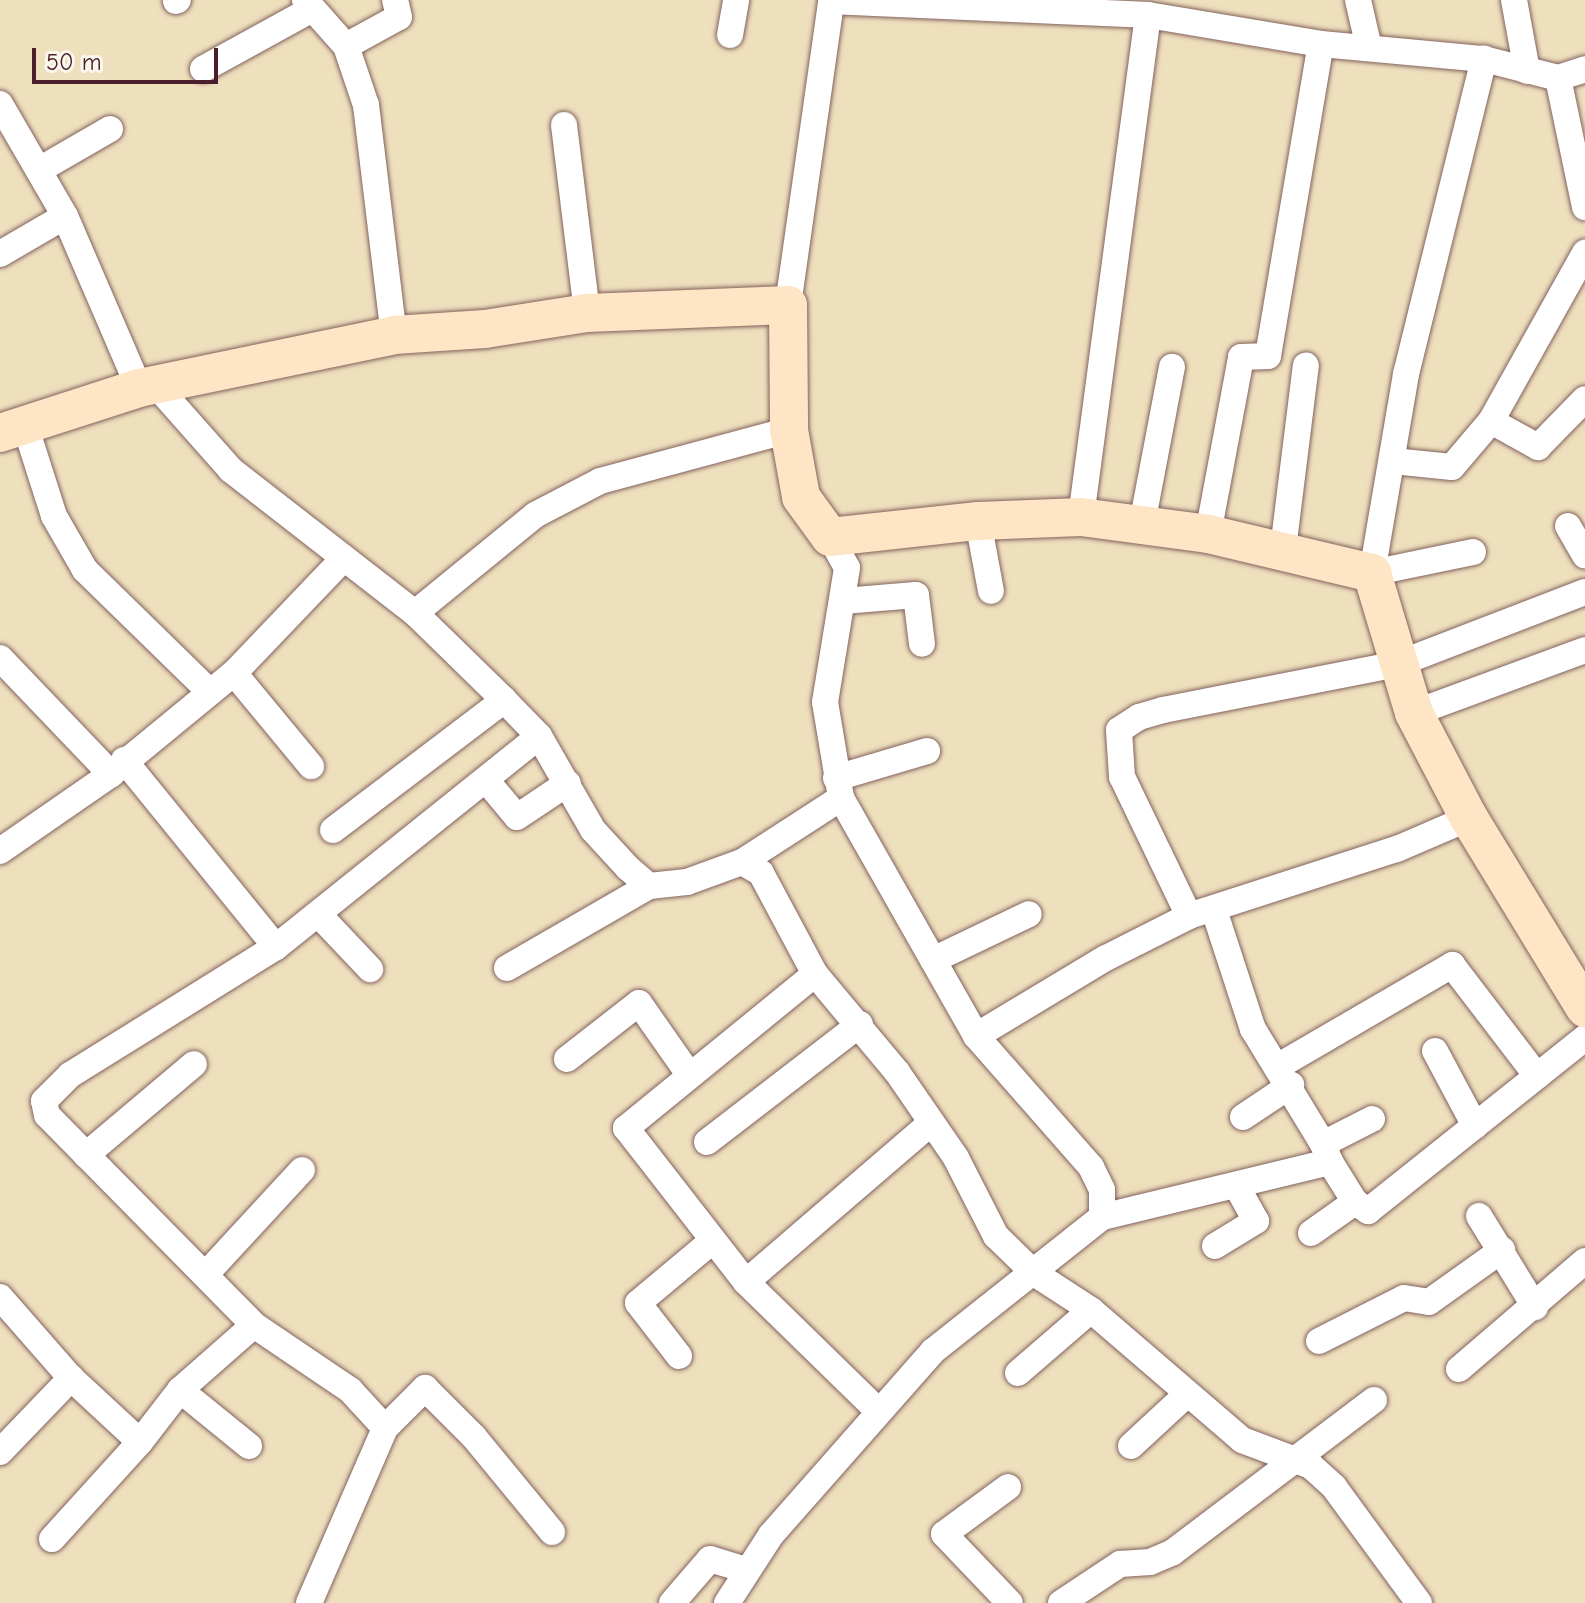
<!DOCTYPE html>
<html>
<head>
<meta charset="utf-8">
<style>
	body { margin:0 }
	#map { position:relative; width:1585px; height:1603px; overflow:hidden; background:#eedfbd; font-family:"Comic Neue",sans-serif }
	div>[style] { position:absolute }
	.roads { filter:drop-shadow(0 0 2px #83625e) drop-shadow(0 0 2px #83625e) }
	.street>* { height:26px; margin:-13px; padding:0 13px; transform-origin:13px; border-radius:13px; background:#fff }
	.secondary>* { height:38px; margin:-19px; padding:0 19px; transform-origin:19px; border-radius:19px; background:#fee5c5 }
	span { translate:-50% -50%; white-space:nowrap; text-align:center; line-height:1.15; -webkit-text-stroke:7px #fbf7ec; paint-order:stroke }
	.scale { position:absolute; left:32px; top:48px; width:186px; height:36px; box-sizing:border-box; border:4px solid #4a1f2b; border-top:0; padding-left:10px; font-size:24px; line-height:28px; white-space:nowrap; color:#4a1f2b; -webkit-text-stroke:6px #fbf7ec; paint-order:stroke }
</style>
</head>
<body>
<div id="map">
	<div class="roads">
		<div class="street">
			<i style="left:305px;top:0;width:62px;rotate:48.3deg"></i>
			<i style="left:346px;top:46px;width:62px;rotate:71.3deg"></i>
			<i style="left:366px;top:105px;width:232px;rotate:83.1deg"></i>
			<i style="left:1358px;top:0;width:49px;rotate:77.1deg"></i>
			<i style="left:1514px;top:0;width:72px;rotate:79.6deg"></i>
			<i style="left:176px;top:1px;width:2px;rotate:-27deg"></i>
			<i style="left:730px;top:35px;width:36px;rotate:-80deg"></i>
			<i style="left:346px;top:46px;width:60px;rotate:-28.7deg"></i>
			<i style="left:399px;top:17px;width:17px;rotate:-103deg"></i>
			<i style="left:203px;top:69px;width:124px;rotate:-28.8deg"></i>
			<i style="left:1558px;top:78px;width:132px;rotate:78.2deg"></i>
			<i style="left:0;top:104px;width:129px;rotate:59.9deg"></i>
			<i style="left:65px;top:216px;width:187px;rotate:66.7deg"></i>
			<i style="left:564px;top:125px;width:189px;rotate:83deg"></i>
			<i style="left:39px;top:170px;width:82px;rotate:-30deg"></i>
			<i style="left:0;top:254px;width:75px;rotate:-30.3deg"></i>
			<i style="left:788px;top:305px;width:307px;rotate:-81.9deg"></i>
			<i style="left:831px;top:1px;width:317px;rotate:2.5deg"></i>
			<i style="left:1148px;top:15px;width:175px;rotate:9.5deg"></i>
			<i style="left:1321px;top:44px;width:164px;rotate:5.3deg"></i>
			<i style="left:1484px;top:59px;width:76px;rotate:14.4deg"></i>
			<i style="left:1558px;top:78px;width:28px;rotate:-18deg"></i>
			<i style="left:155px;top:384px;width:115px;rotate:48.5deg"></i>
			<i style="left:231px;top:470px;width:233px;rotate:37.9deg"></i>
			<i style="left:415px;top:613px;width:124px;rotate:44.3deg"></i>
			<i style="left:504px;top:700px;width:50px;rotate:45.8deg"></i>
			<i style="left:539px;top:736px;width:108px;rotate:60.1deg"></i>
			<i style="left:593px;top:830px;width:52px;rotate:47.4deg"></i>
			<i style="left:628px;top:868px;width:28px;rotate:41deg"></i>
			<i style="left:649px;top:886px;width:38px;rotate:-6deg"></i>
			<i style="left:687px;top:882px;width:59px;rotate:-20deg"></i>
			<i style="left:742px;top:862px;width:22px;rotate:30deg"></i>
			<i style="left:761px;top:873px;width:115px;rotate:61.9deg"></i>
			<i style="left:815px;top:974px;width:128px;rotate:50.1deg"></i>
			<i style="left:897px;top:1072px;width:104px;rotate:55.5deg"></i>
			<i style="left:956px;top:1158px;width:88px;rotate:62.9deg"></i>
			<i style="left:996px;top:1236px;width:53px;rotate:44.2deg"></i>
			<i style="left:1034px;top:1273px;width:68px;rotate:33deg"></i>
			<i style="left:1091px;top:1310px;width:199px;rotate:40.7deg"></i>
			<i style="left:1242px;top:1440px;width:74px;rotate:20.6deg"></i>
			<i style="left:1311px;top:1466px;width:31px;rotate:42deg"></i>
			<i style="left:1334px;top:1487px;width:144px;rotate:53.8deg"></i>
			<i style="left:1491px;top:421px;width:193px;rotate:-60.8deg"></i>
			<i style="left:24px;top:422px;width:99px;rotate:72.3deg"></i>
			<i style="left:54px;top:516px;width:62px;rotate:60.1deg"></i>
			<i style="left:85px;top:570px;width:172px;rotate:44.3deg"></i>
			<i style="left:1393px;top:461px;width:59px;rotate:5.8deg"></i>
			<i style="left:1452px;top:467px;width:60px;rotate:-49.7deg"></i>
			<i style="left:1491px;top:421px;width:54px;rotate:29deg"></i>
			<i style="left:1538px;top:447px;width:67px;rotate:-45.6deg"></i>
			<i style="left:1081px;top:517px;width:506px;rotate:-82.4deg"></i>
			<i style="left:978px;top:521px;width:71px;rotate:79.5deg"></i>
			<i style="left:1142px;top:524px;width:160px;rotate:-79.2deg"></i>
			<i style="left:1568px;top:526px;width:34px;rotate:60deg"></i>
			<i style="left:1208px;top:534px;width:180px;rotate:-79.4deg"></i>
			<i style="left:1241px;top:357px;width:27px;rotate:-2deg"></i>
			<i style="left:1268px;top:356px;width:316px;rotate:-80.4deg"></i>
			<i style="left:830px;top:537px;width:35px;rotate:61deg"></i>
			<i style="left:847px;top:568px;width:136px;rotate:99.3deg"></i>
			<i style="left:825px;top:702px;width:97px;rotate:80.5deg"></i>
			<i style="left:841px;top:798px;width:274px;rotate:60.4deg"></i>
			<i style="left:976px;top:1036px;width:174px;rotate:48.7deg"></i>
			<i style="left:1091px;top:1167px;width:25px;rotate:64deg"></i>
			<i style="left:1102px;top:1190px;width:27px;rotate:90deg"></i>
			<i style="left:1283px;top:549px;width:185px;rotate:-82.9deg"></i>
			<i style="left:1473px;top:552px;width:103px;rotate:168.3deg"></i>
			<i style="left:1372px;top:573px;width:202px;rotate:-80.3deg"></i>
			<i style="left:1406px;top:374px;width:325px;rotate:-76.1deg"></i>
			<i style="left:843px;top:601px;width:73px;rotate:-4.7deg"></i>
			<i style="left:916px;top:595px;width:49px;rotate:83deg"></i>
			<i style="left:415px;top:613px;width:155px;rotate:-39.2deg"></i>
			<i style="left:535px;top:515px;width:73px;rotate:-27.6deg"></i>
			<i style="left:600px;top:481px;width:196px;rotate:-15.1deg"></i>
			<i style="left:0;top:658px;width:161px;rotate:46.3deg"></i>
			<i style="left:234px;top:673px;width:121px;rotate:50.4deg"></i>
			<i style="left:1414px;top:713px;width:182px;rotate:-20.2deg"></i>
			<i style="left:124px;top:760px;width:241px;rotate:50.9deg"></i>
			<i style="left:836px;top:778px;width:95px;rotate:-16.5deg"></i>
			<i style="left:486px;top:780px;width:48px;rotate:50deg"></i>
			<i style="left:517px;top:817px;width:61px;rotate:-33.7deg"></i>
			<i style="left:333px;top:830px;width:215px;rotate:-37.2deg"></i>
			<i style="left:0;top:851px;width:135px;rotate:-34.7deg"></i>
			<i style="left:111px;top:774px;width:159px;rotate:-39.4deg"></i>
			<i style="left:234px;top:673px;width:159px;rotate:-46.3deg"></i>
			<i style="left:742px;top:862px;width:118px;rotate:-32.9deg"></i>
			<i style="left:1214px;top:910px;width:125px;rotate:71.9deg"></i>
			<i style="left:1253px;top:1029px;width:135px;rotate:58.7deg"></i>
			<i style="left:318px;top:914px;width:76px;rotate:46.6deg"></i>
			<i style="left:1189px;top:916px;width:154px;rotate:-115.7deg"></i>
			<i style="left:1122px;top:777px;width:47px;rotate:-93.7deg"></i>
			<i style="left:1119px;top:730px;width:24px;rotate:-33deg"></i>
			<i style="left:1139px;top:717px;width:25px;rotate:-16deg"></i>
			<i style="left:1163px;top:710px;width:239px;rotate:-11.1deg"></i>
			<i style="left:1398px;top:664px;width:200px;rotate:-21.1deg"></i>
			<i style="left:933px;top:960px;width:106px;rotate:-25.6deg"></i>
			<i style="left:507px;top:968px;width:164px;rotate:-30deg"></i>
			<i style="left:815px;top:974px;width:244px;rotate:140.8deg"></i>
			<i style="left:626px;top:1128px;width:195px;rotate:52.1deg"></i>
			<i style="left:746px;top:1282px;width:183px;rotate:44.3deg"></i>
			<i style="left:976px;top:1036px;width:152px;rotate:-31deg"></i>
			<i style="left:1106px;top:958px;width:93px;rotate:-26.8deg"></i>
			<i style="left:1189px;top:916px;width:219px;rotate:-17.9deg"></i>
			<i style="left:1397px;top:849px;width:78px;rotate:-23.3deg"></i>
			<i style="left:1435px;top:1051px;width:85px;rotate:61.9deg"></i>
			<i style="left:567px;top:1059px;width:91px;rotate:-37.9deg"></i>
			<i style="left:639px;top:1003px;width:85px;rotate:55deg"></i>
			<i style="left:1277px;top:1067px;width:203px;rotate:-30.2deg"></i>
			<i style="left:1452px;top:965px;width:140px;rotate:52.6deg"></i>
			<i style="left:1243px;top:1117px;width:58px;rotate:-33.7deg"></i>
			<i style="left:707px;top:1142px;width:193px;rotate:-37.6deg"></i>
			<i style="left:86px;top:1155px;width:141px;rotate:-40.1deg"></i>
			<i style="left:1330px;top:1162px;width:47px;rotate:58deg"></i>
			<i style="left:1355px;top:1202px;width:16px;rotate:35deg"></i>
			<i style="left:1368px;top:1211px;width:278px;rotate:-38.6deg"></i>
			<i style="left:1479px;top:1216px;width:107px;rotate:58.4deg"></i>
			<i style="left:1311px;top:1233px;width:54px;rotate:-35.2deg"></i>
			<i style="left:1215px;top:1246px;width:48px;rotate:-31.4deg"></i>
			<i style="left:1256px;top:1221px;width:38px;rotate:-119deg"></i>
			<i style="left:207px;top:1273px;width:140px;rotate:-47.3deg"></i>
			<i style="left:746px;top:1282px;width:244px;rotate:-40.7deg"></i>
			<i style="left:0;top:1297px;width:108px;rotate:48.8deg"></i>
			<i style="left:71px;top:1378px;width:94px;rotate:42.8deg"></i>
			<i style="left:140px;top:1442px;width:131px;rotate:132.2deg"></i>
			<i style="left:1319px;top:1341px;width:95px;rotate:-26.8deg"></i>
			<i style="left:1404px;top:1298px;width:25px;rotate:9deg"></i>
			<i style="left:1429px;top:1302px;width:90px;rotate:-35.5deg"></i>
			<i style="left:679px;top:1356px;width:67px;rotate:-127.7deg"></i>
			<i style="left:638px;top:1303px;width:95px;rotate:-39.9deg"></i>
			<i style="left:1459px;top:1369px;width:166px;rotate:-40.6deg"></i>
			<i style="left:1018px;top:1373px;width:96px;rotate:-40.8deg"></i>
			<i style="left:180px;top:1390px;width:89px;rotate:39.1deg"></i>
			<i style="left:385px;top:1428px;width:57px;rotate:-45deg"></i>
			<i style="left:425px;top:1388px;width:69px;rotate:45deg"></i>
			<i style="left:474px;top:1437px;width:123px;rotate:50.6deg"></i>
			<i style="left:140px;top:1442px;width:66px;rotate:-52.4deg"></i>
			<i style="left:180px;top:1390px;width:98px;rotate:-41.3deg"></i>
			<i style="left:1131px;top:1446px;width:74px;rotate:-42.8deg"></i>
			<i style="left:0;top:1452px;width:103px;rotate:-46.2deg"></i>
			<i style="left:1008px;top:1487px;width:79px;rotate:143.7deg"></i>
			<i style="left:944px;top:1534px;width:95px;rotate:46.3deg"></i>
			<i style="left:309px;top:1603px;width:191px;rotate:-66.5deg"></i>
			<i style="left:385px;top:1428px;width:52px;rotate:-132.6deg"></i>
			<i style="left:350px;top:1390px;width:116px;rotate:-145.9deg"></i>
			<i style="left:254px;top:1325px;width:295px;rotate:-134.6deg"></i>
			<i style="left:47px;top:1115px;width:14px;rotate:-102deg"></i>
			<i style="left:44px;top:1101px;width:37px;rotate:-45deg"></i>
			<i style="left:70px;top:1075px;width:243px;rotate:-31.9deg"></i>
			<i style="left:276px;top:947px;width:337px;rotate:-38.7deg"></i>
			<i style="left:672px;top:1603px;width:58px;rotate:-49.2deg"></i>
			<i style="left:710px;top:1559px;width:38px;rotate:17deg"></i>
			<i style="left:727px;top:1603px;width:81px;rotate:-57.1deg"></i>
			<i style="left:771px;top:1535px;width:245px;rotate:-48.6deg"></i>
			<i style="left:933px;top:1351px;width:216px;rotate:-38.4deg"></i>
			<i style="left:1102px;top:1217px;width:235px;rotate:-13.6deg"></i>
			<i style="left:1330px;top:1162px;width:19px;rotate:-111deg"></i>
			<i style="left:1323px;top:1144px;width:55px;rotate:-27deg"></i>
			<i style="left:1061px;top:1603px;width:71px;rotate:-33.5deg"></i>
			<i style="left:1120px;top:1564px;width:30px;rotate:-4deg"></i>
			<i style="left:1150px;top:1562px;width:25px;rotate:-23deg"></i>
			<i style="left:1173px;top:1552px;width:252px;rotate:-37.1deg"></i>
		</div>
		<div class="secondary">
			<i style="left:0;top:433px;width:146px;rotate:-17.9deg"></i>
			<i style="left:139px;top:388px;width:260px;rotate:-11.7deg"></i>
			<i style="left:394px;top:335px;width:91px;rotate:-3.8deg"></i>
			<i style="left:485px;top:329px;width:103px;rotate:-8.9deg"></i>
			<i style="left:587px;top:313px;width:201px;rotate:-2.3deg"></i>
			<i style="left:788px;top:305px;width:125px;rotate:89.5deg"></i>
			<i style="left:789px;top:430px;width:68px;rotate:79.8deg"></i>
			<i style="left:801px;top:497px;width:49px;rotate:54.1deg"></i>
			<i style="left:830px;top:537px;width:149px;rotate:-6.2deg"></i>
			<i style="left:978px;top:521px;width:103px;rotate:-2.2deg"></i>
			<i style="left:1081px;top:517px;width:128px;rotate:7.6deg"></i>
			<i style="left:1208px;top:534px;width:169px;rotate:13.4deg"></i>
			<i style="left:1372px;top:573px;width:146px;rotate:73.3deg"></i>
			<i style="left:1414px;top:713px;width:119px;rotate:62.4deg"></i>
			<i style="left:1469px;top:818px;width:223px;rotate:58.6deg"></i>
		</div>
	</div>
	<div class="scale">50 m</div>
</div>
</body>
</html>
